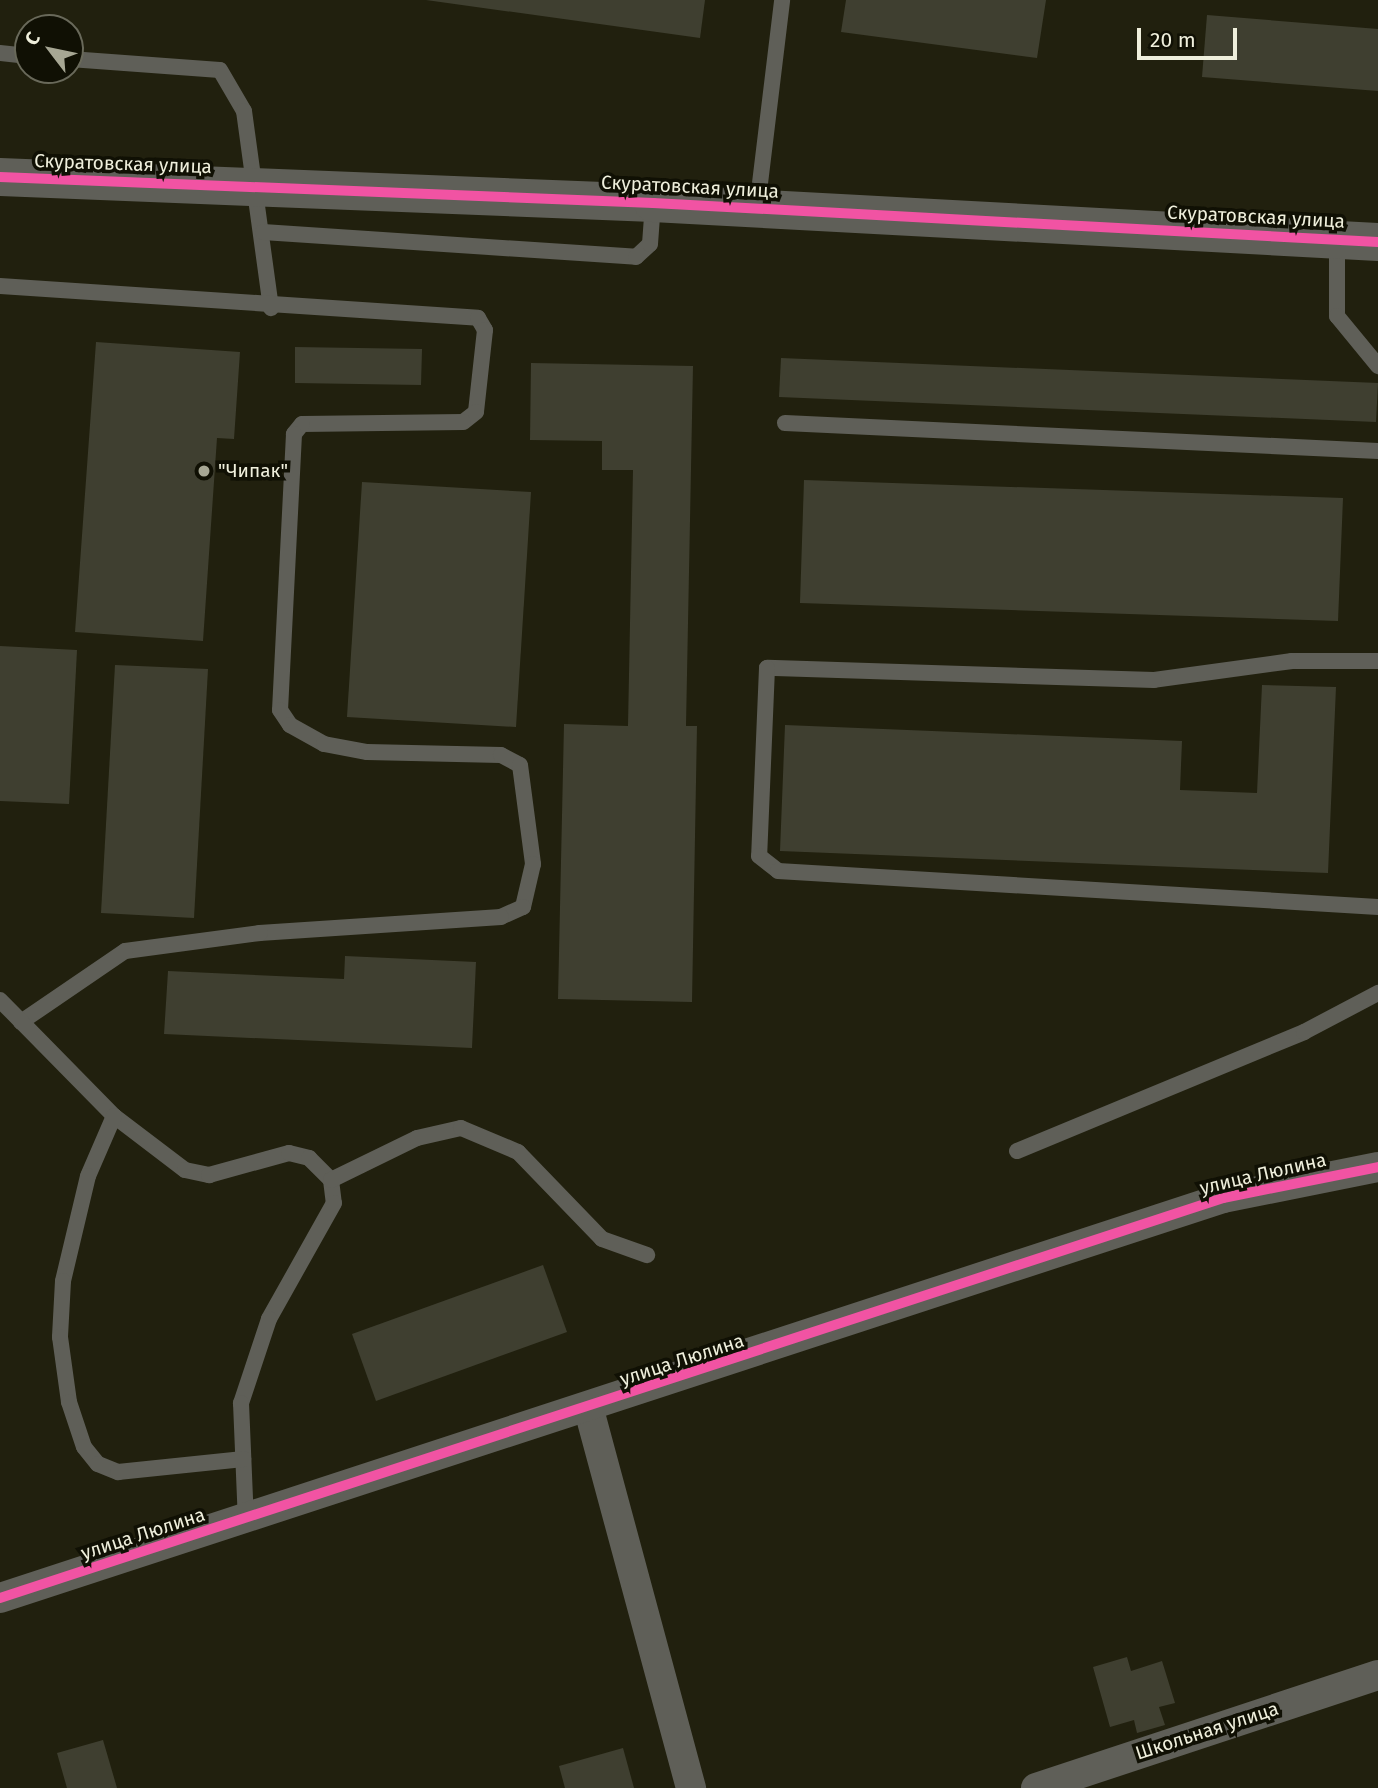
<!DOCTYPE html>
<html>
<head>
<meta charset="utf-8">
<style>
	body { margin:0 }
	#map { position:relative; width:1378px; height:1788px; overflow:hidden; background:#21200e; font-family:"Fira Sans",sans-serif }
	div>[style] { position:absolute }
	.building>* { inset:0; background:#3f3f30 }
	.service>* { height:16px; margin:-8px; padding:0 8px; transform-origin:8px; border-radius:8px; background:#5f5f58 }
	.minor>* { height:30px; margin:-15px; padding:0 15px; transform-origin:15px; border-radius:15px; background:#5f5f58 }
	.tertiary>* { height:38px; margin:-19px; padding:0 19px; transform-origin:19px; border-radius:19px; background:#5f5f58 }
	.cycleway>* { height:10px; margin:-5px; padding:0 5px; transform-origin:5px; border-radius:5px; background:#f153a3 }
	.dots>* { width:19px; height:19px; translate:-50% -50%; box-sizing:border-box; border:4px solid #101004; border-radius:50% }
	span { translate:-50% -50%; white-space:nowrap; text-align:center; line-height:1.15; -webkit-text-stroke:7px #101004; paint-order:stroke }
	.street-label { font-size:19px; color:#efefdc }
	.poi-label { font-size:19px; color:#efefdc }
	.left { translate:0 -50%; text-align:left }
	.north { position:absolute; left:14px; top:14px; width:70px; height:70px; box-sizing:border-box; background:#101004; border:2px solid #69695a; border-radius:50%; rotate:302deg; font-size:19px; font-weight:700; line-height:28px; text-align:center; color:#efefdc }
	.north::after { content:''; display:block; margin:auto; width:24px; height:32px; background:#a7a794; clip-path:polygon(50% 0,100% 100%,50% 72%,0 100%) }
	.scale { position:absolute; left:1137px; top:28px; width:100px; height:32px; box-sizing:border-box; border:4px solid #efefdc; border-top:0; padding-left:9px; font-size:21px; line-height:24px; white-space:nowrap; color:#efefdc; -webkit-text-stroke:5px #101004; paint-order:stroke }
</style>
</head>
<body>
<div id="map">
	<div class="building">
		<i style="clip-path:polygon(426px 0,705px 0,700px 38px)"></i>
		<i style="clip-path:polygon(846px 0,1046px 0,1037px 58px,841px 32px)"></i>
		<i style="clip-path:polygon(1207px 15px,1378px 29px,1378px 91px,1202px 77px)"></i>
		<i style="clip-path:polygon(96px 342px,240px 352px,234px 439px,217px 438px,203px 641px,75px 632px)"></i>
		<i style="clip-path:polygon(295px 347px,422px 349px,421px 385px,295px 383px)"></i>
		<i style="clip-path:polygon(781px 358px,1378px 383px,1376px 422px,779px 397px)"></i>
		<i style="clip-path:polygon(531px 363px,693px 366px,686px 726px,697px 726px,692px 1002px,558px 999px,564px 724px,628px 726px,633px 470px,602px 470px,602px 441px,530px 440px)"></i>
		<i style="clip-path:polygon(804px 480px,1343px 498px,1338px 621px,800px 603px)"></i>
		<i style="clip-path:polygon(362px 482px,531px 492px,516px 727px,347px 717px)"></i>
		<i style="clip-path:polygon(0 646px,77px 650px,69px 804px,0 801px)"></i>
		<i style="clip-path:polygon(115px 665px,208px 669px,194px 918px,101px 913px)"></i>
		<i style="clip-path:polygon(1262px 685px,1336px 687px,1328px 873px,780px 851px,785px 725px,1182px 741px,1180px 790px,1257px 793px)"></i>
		<i style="clip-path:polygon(345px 956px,476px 962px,472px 1048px,164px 1034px,168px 971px,344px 979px)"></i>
		<i style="clip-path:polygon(543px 1265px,567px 1332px,376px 1401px,352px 1334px)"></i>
		<i style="clip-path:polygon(1127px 1657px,1131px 1671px,1162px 1661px,1175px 1703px,1159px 1707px,1165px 1725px,1137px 1733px,1134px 1720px,1110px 1727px,1093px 1667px)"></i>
		<i style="clip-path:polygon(103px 1740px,117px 1788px,67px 1788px,57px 1753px)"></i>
		<i style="clip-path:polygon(623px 1748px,634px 1788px,565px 1788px,559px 1766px)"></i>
	</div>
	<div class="service">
		<i style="left:0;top:53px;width:28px;rotate:6deg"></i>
		<i style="left:70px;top:59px;width:150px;rotate:4.2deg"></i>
		<i style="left:220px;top:70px;width:48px;rotate:59.7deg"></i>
		<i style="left:244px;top:111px;width:199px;rotate:82.2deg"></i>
		<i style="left:757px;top:208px;width:209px;rotate:-83.1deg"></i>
		<i style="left:263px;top:232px;width:374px;rotate:3.8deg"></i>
		<i style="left:636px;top:257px;width:19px;rotate:-43deg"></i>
		<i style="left:650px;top:244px;width:41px;rotate:-85.8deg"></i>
		<i style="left:1337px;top:239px;width:77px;rotate:90deg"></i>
		<i style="left:1337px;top:316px;width:65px;rotate:50.6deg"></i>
		<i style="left:0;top:286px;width:479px;rotate:3.8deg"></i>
		<i style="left:478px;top:318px;width:14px;rotate:60deg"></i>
		<i style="left:485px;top:330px;width:82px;rotate:96.3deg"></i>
		<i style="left:476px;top:412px;width:16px;rotate:142deg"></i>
		<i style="left:463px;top:422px;width:161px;rotate:179.3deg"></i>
		<i style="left:302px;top:424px;width:13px;rotate:129deg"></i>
		<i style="left:294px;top:434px;width:276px;rotate:92.9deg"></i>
		<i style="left:280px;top:710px;width:18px;rotate:56deg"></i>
		<i style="left:290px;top:725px;width:39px;rotate:29deg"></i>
		<i style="left:324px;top:744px;width:44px;rotate:10.5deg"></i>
		<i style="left:367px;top:752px;width:134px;rotate:1.3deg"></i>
		<i style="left:501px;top:755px;width:21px;rotate:28deg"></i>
		<i style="left:520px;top:765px;width:100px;rotate:82.5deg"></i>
		<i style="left:533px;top:864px;width:44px;rotate:103.1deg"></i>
		<i style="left:523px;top:907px;width:24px;rotate:156deg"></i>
		<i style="left:501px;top:917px;width:242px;rotate:176.2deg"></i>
		<i style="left:260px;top:933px;width:136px;rotate:172.4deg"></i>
		<i style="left:125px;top:951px;width:126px;rotate:145.7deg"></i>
		<i style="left:785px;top:423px;width:594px;rotate:2.7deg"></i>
		<i style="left:1378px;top:661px;width:86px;rotate:180deg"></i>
		<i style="left:1292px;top:661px;width:139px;rotate:172.2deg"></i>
		<i style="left:1154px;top:680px;width:387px;rotate:-178.2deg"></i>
		<i style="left:767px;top:668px;width:188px;rotate:92.4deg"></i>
		<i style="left:759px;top:856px;width:24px;rotate:38deg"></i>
		<i style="left:778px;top:871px;width:601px;rotate:3.43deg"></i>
		<i style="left:0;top:1000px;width:163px;rotate:45.5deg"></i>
		<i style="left:114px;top:1116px;width:89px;rotate:37.3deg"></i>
		<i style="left:185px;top:1170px;width:25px;rotate:12deg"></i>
		<i style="left:209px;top:1175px;width:83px;rotate:-15.4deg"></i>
		<i style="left:289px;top:1153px;width:21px;rotate:14deg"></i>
		<i style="left:309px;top:1158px;width:31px;rotate:45deg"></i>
		<i style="left:331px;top:1180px;width:23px;rotate:83deg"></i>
		<i style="left:334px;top:1203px;width:133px;rotate:119.3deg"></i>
		<i style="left:269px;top:1319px;width:89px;rotate:108.4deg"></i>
		<i style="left:241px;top:1403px;width:117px;rotate:87.6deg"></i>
		<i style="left:114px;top:1116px;width:65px;rotate:113.4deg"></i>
		<i style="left:88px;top:1176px;width:108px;rotate:103.4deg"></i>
		<i style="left:63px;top:1281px;width:56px;rotate:93.1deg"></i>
		<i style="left:60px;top:1337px;width:66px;rotate:82.1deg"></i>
		<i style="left:69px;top:1402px;width:47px;rotate:71.6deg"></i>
		<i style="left:84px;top:1447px;width:22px;rotate:51deg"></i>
		<i style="left:98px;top:1464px;width:22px;rotate:22deg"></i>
		<i style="left:118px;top:1472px;width:126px;rotate:-5.9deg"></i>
		<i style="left:1017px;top:1151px;width:311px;rotate:-22.5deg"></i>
		<i style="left:1304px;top:1032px;width:84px;rotate:-27.8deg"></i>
		<i style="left:331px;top:1180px;width:96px;rotate:-26deg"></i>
		<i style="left:417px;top:1138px;width:45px;rotate:-12.8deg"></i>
		<i style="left:461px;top:1128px;width:62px;rotate:22.8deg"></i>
		<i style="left:518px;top:1152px;width:121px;rotate:46deg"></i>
		<i style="left:602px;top:1239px;width:48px;rotate:19.6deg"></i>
	</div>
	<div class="minor">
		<i style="left:589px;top:1410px;width:392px;rotate:74.9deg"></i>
		<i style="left:0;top:1598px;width:1287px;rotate:-18.11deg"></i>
		<i style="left:1223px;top:1198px;width:158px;rotate:-11.3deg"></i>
		<i style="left:1036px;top:1788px;width:360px;rotate:-18.3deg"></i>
	</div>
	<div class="tertiary">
		<i style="left:0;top:177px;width:654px;rotate:2.28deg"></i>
		<i style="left:653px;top:203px;width:726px;rotate:3.08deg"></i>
	</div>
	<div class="cycleway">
		<i style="left:0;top:177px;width:654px;rotate:2.28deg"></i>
		<i style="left:653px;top:203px;width:726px;rotate:3.08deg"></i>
		<i style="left:0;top:1598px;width:1287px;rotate:-18.11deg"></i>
		<i style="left:1223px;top:1198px;width:158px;rotate:-11.3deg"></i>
	</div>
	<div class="dots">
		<i style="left:204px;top:471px;background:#a7a794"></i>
	</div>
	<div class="street-label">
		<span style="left:123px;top:164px;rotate:2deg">Скуратовская улица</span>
		<span style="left:690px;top:187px;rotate:3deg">Скуратовская улица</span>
		<span style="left:1256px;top:217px;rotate:3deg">Скуратовская улица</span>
		<span style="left:1263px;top:1174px;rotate:-13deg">улица Люлина</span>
		<span style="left:682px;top:1360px;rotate:-18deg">улица Люлина</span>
		<span style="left:143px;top:1534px;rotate:-18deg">улица Люлина</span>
		<span style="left:1207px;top:1731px;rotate:-18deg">Школьная улица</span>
	</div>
	<div class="poi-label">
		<span class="left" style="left:218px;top:471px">"Чипак"</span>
	</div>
	<div class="north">С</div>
	<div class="scale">20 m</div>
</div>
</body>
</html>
